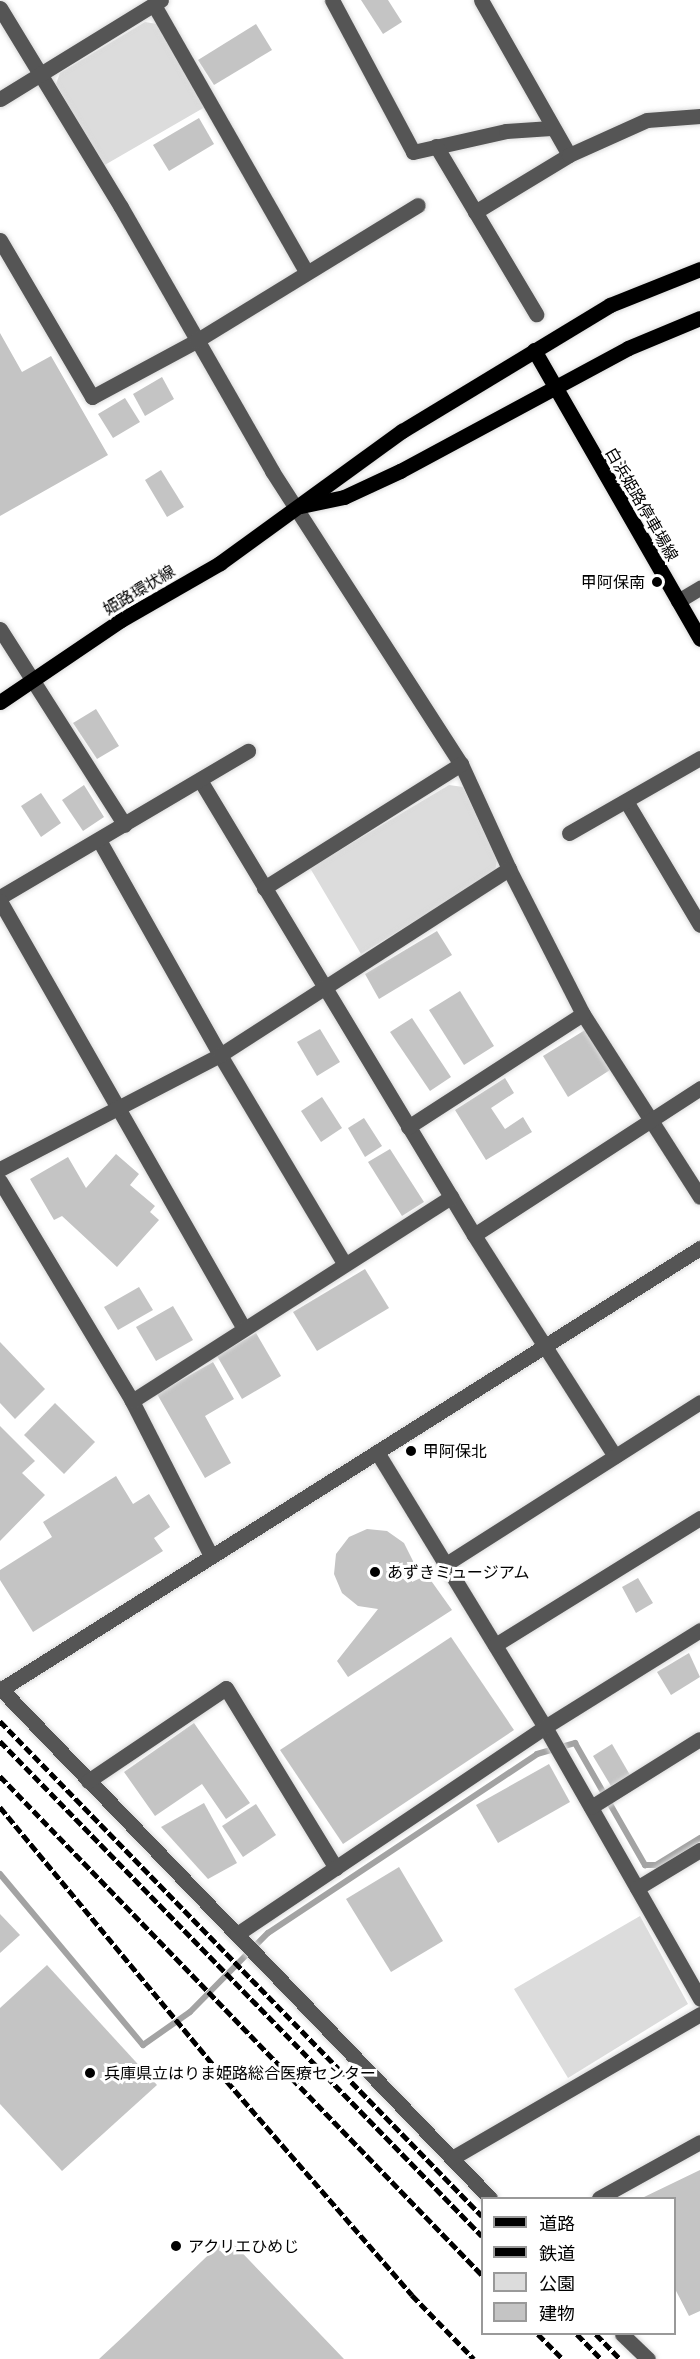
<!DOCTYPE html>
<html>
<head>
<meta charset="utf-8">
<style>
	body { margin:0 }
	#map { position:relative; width:700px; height:2359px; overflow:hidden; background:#fff; font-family:Inter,"Noto Sans JP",sans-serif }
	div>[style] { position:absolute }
	.green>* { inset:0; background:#dcdcdc }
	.stream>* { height:6px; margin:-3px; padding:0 3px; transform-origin:3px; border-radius:3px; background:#a3a3a3 }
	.building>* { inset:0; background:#c4c4c4 }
	.roads { filter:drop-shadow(0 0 2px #dbdbdb) drop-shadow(0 0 2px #dbdbdb) }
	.minor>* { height:15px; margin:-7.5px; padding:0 7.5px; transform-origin:7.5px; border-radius:7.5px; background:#555 }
	.major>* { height:15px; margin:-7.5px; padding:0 7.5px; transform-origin:7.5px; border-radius:7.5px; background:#000 }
	.rail>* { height:4.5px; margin-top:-2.25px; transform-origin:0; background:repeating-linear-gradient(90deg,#000 0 9px,transparent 0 12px) }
	.dots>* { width:16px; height:16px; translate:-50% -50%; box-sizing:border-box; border:3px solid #fff; border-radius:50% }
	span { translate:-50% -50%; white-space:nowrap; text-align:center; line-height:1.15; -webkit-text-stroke:6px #fff; paint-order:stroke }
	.street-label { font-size:16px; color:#000 }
	.poi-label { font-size:16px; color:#000 }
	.right { translate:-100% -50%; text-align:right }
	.left { translate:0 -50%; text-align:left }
	.legend { position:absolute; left:481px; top:2197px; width:195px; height:138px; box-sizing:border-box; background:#fff; border:2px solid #999; margin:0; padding:8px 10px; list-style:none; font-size:18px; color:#000 }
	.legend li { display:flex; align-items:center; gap:12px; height:30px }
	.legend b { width:30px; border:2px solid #999 }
</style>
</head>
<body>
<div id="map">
	<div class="green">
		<i style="clip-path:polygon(145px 22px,157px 24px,205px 107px,103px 166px,56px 84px,60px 73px)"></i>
		<i style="clip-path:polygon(449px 785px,463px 787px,497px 860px,495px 872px,361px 954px,310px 868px)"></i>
		<i style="clip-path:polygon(640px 1916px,688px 2004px,568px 2078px,514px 1989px)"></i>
	</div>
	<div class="stream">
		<i style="left:0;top:1874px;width:223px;rotate:50.1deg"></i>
		<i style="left:143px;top:2045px;width:57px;rotate:-35.1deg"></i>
		<i style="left:190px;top:2012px;width:111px;rotate:-45.4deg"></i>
		<i style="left:268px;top:1933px;width:323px;rotate:-33.6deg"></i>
		<i style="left:537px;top:1754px;width:40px;rotate:-16deg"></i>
		<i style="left:575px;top:1743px;width:141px;rotate:60.2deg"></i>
		<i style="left:645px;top:1865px;width:11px"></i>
		<i style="left:656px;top:1865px;width:52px;rotate:-31.5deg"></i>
	</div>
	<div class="building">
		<i style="clip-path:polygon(361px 0,388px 0,402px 22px,383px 34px)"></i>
		<i style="clip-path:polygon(256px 24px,272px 50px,214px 85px,198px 60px)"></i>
		<i style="clip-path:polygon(199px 118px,214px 144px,169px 171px,153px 145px)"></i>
		<i style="clip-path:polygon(0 333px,22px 372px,51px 356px,108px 455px,0 516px)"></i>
		<i style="clip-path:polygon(162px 377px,174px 399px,145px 416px,133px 394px)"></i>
		<i style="clip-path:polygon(125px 398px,140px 422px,113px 438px,98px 414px)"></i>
		<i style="clip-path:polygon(161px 470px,184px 507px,167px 517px,145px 480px)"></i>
		<i style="clip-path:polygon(96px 709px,119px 746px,97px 759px,73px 723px)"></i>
		<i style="clip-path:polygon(84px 785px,104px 817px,83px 831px,62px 800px)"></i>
		<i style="clip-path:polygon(41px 793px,61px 823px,41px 837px,21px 806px)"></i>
		<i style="clip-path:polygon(437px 931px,452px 955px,379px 999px,365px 974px)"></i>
		<i style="clip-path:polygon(460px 991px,494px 1046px,464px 1065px,429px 1010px)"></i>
		<i style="clip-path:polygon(412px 1018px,451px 1077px,430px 1091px,390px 1032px)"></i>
		<i style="clip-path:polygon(320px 1029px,340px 1062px,317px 1076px,297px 1042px)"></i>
		<i style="clip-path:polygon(585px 1030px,610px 1070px,568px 1097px,543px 1056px)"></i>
		<i style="clip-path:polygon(505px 1078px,514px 1093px,491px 1108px,505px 1129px,523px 1117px,532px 1132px,486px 1160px,455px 1110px)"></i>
		<i style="clip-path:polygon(322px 1097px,342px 1128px,321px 1142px,301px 1111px)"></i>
		<i style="clip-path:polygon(364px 1118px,382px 1146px,365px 1157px,348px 1128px)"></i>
		<i style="clip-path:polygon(390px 1149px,424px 1202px,402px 1216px,368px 1162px)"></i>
		<i style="clip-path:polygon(116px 1154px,139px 1174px,130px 1185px,155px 1206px,150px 1212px,159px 1220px,117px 1267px,62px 1216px,54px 1220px,30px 1179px,68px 1157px,86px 1188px)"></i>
		<i style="clip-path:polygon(365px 1269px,389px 1308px,317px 1351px,293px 1312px)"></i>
		<i style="clip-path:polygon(139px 1287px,153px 1310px,118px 1330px,104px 1307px)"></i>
		<i style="clip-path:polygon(173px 1306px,193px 1340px,156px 1361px,136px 1327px)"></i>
		<i style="clip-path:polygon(256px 1333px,281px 1376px,242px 1399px,217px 1356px)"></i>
		<i style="clip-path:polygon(0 1342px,45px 1389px,15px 1419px,0 1403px)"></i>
		<i style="clip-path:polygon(213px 1362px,234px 1399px,205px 1416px,231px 1463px,205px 1478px,157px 1394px)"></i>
		<i style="clip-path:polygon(55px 1403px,95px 1442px,64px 1474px,24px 1435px)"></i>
		<i style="clip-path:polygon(0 1426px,35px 1461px,22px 1473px,45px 1495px,0 1541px)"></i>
		<i style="clip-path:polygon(116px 1476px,133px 1504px,149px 1494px,170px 1527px,154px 1538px,163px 1551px,33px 1632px,0 1580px,0 1570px,52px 1537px,43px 1522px)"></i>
		<i style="clip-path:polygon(367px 1529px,387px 1531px,404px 1543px,413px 1561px,412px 1582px,427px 1575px,452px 1610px,348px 1677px,337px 1661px,378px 1609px,358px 1606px,342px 1593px,334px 1574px,336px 1554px,349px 1537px)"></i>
		<i style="clip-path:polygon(638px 1578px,653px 1603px,636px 1613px,622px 1587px)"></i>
		<i style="clip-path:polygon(451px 1637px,514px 1730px,343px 1844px,280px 1750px)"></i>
		<i style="clip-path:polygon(689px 1653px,700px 1677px,671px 1695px,657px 1672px)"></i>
		<i style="clip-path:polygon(194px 1723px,250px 1803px,226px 1819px,202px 1784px,155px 1816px,124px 1772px)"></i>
		<i style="clip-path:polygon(612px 1744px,630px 1775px,611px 1786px,593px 1756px)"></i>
		<i style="clip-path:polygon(549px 1764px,570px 1802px,498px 1843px,476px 1805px)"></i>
		<i style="clip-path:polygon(204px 1803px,237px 1863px,208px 1879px,161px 1827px)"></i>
		<i style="clip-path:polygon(256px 1804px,276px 1835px,243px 1857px,222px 1826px)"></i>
		<i style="clip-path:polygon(399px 1867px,443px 1941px,391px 1972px,346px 1899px)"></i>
		<i style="clip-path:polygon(0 1914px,20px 1935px,0 1953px)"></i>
		<i style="clip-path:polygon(47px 1965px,157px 2085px,62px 2171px,0 2104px,0 2008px)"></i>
		<i style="clip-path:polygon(700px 2170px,700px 2311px,689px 2316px,674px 2287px,674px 2198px,642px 2198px)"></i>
		<i style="clip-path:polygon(227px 2237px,344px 2359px,99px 2359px,127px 2333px)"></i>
	</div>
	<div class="roads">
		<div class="minor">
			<i style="left:332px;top:0;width:172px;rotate:61.9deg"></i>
			<i style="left:413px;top:152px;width:95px;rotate:-12.7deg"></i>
			<i style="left:506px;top:131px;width:45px;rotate:-3.8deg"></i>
			<i style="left:481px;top:0;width:178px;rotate:60.4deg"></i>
			<i style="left:154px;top:5px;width:306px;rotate:60.3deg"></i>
			<i style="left:0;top:8px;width:233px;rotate:58.7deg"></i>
			<i style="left:121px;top:207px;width:304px;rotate:60.2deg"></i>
			<i style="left:272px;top:471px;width:349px;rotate:57.2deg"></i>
			<i style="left:461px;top:764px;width:115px;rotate:65.4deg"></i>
			<i style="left:509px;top:869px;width:163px;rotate:63deg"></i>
			<i style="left:583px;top:1014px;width:217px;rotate:57.4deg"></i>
			<i style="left:0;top:99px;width:189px;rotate:-31.6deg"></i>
			<i style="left:436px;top:146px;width:196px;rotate:59.2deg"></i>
			<i style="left:475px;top:212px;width:110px;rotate:-31.2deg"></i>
			<i style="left:569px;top:155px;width:85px;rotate:-24.2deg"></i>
			<i style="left:647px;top:120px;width:53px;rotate:-4.3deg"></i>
			<i style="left:0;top:240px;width:182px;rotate:59.6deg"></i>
			<i style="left:92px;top:397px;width:118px;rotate:-28.3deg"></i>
			<i style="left:196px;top:341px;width:260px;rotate:-31.5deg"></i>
			<i style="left:678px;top:601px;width:26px;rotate:-31deg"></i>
			<i style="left:0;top:629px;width:232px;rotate:57.5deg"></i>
			<i style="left:200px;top:780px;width:531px;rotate:58.94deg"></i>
			<i style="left:474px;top:1235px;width:262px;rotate:57.5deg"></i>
			<i style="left:626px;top:801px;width:144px;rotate:59.2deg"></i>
			<i style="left:569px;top:833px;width:151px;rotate:-29.8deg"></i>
			<i style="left:99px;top:840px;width:247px;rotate:60.6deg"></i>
			<i style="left:220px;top:1055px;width:242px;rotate:59.2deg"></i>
			<i style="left:264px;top:888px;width:233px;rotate:-32.2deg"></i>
			<i style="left:0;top:897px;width:288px;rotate:-30.5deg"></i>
			<i style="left:0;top:901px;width:490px;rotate:60.3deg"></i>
			<i style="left:408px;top:1127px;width:208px;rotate:-32.9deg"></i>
			<i style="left:0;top:1169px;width:248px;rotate:-27.4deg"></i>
			<i style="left:220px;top:1055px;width:344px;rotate:-32.8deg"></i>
			<i style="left:0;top:1181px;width:257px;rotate:59deg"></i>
			<i style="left:132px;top:1401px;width:174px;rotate:63deg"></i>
			<i style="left:474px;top:1235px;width:270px;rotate:-33deg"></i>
			<i style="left:132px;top:1401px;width:379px;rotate:-32.6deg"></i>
			<i style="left:377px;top:1452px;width:322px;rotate:58.6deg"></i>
			<i style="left:545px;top:1727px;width:313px;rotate:60.3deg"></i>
			<i style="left:446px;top:1564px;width:301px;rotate:-32.5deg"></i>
			<i style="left:495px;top:1645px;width:241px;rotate:-31.8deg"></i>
			<i style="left:0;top:1688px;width:707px;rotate:46.15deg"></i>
			<i style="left:0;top:1690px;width:828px;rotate:-32.27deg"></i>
			<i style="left:88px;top:1781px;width:166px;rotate:-34deg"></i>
			<i style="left:226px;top:1688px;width:211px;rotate:58.6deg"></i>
			<i style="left:591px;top:1807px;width:128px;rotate:-32deg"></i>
			<i style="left:637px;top:1888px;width:74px;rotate:-31.1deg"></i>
			<i style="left:237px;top:1934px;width:371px;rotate:-33.9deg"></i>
			<i style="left:545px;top:1727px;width:183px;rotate:-32deg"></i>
			<i style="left:452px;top:2158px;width:287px;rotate:-30.1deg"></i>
			<i style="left:599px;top:2198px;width:115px;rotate:-29deg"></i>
			<i style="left:622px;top:2334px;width:36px;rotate:44deg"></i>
		</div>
		<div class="major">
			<i style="left:534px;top:350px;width:333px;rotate:60.1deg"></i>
			<i style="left:301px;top:506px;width:44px;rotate:-11.8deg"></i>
			<i style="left:344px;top:497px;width:62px;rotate:-24.9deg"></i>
			<i style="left:400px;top:471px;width:259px;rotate:-28.3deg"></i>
			<i style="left:628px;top:348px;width:78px;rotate:-22.6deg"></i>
			<i style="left:0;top:702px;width:146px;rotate:-34.1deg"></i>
			<i style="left:121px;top:620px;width:114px;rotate:-29.9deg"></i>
			<i style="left:220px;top:563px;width:225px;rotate:-36deg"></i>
			<i style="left:402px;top:431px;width:243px;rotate:-31.2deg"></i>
			<i style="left:610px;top:305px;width:97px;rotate:-21.8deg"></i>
		</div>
	</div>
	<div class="rail">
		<i style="left:0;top:1721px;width:691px;rotate:45.76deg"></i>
		<i style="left:0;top:1741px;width:691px;rotate:45.76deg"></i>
		<i style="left:0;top:1776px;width:694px;rotate:45.99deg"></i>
		<i style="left:0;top:1807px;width:344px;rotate:50.4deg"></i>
		<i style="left:219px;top:2072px;width:295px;rotate:49.1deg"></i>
		<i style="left:412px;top:2295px;width:89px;rotate:45.9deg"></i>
		<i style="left:538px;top:2334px;width:35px;rotate:45deg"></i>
		<i style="left:577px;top:2334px;width:35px;rotate:46deg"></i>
		<i style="left:596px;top:2334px;width:35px;rotate:46deg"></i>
	</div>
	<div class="dots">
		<i style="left:657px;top:582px;background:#000"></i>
		<i style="left:411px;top:1451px;background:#000"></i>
		<i style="left:375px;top:1572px;background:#000"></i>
		<i style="left:90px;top:2073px;background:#000"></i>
		<i style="left:176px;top:2246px;background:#000"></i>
	</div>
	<div class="street-label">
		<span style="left:642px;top:504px;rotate:60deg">白浜姫路停車場線</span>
		<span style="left:139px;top:590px;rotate:-31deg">姫路環状線</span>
	</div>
	<div class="poi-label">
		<span class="right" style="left:645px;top:582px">甲阿保南</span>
		<span class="left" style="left:423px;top:1451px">甲阿保北</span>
		<span class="left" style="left:387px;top:1572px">あずきミュージアム</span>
		<span class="left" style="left:104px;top:2073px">兵庫県立はりま姫路総合医療センター</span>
		<span class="left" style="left:188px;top:2246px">アクリエひめじ</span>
	</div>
	<ul class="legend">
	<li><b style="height:8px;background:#000"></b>道路</li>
	<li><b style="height:8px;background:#000"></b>鉄道</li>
	<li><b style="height:16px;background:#dcdcdc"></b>公園</li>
	<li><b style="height:16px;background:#c4c4c4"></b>建物</li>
	</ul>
</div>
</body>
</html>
